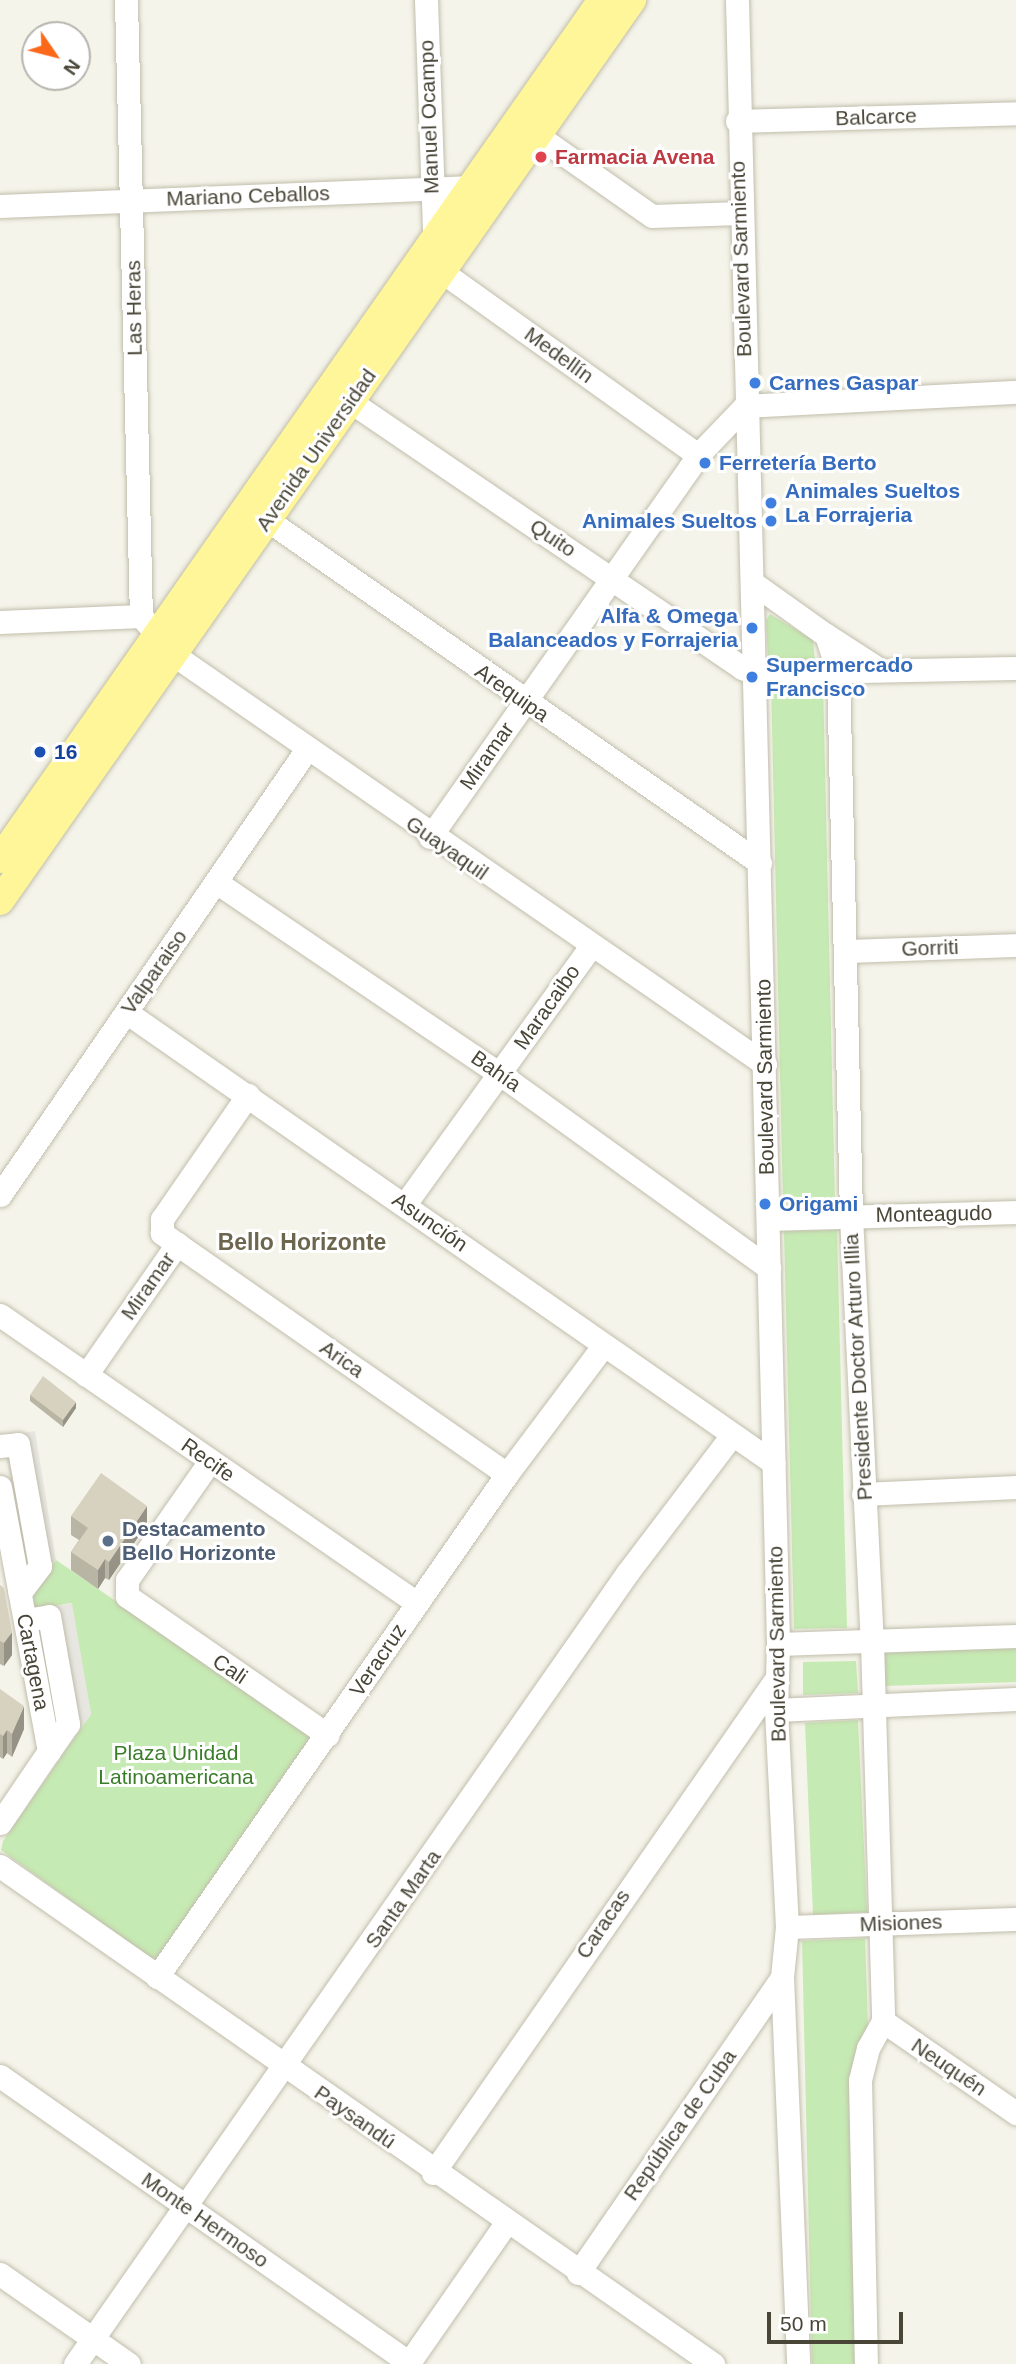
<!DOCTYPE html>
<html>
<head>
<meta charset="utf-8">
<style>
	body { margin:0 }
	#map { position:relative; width:1016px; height:2364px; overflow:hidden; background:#f5f4ea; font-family:Helvetica,sans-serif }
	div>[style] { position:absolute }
	.green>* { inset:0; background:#c6eab3 }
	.parking>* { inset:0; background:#e7e6e1 }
	.roads { filter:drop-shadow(0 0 2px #c1beac) drop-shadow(0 0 2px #c1beac) }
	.minor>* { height:23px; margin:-11.5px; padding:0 11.5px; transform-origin:11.5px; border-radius:11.5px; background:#fff }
	.major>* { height:28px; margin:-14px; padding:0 14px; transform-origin:14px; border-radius:14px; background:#fff699 }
	.wall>* { inset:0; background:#b9b5a4 }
	.shaded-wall>* { inset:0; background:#969386 }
	.building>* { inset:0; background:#d7d2bf }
	.dots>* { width:19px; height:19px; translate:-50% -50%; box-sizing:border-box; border:4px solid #fff; border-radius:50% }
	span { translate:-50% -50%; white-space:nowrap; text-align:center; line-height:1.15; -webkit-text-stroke:6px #fff; paint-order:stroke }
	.street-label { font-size:21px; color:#494638 }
	.health-label { font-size:21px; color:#be3a42; font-weight:700 }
	.left { translate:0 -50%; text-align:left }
	.shop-label { font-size:21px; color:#366cbe; font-weight:700 }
	.right { translate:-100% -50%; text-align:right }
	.transit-label { font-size:21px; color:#164399; font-weight:700 }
	.service-label { font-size:21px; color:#4e5e75; font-weight:700 }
	.park-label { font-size:21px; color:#397d29 }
	.neighbourhood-label { font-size:23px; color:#6c664f; font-weight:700 }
	.north { position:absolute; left:21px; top:21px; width:70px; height:70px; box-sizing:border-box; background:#fff; border:2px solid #b6b5af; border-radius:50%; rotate:125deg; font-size:19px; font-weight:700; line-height:28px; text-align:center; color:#494638 }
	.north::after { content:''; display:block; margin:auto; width:24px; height:32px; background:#fc681a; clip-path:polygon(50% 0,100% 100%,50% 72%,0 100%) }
	.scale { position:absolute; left:767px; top:2312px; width:136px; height:32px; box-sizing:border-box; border:4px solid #494638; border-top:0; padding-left:9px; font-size:21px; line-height:24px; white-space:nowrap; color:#494638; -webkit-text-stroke:5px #fff; paint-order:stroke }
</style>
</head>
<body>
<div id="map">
	<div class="green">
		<i style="clip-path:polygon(770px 614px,813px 640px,815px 660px,768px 658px,766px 620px)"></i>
		<i style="clip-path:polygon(823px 681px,835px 1203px,783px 1204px,771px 683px)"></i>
		<i style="clip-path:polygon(837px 1230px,847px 1628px,794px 1629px,784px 1231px)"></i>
		<i style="clip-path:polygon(56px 1560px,312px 1736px,158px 1958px,150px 1958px,1px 1850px,3px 1841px,91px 1714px,71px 1603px,33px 1610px,30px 1594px)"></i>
		<i style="clip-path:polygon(1016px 1647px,1016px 1682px,883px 1686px,882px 1652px)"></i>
		<i style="clip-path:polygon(856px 1661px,858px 1693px,803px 1695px,803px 1662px)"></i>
		<i style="clip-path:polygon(858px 1720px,867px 1912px,813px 1915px,805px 1723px)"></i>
		<i style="clip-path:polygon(865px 1938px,868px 2026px,859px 2364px,812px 2364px,802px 1941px)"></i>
	</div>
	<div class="parking">
		<i style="clip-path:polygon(35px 1431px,56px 1560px,30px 1594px,3px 1436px)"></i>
		<i style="clip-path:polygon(72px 1603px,91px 1714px,60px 1758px,33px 1610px)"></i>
	</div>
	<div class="roads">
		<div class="minor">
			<i style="left:126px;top:0;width:616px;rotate:88.61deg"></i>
			<i style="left:426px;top:0;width:234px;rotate:88deg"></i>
			<i style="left:737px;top:0;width:1645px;rotate:88.57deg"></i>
			<i style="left:778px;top:1644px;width:66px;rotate:91.7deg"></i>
			<i style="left:776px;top:1710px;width:217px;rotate:87.1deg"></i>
			<i style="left:787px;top:1927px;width:50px;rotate:95.7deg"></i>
			<i style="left:782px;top:1977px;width:387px;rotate:87.6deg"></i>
			<i style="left:737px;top:121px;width:279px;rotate:-1.6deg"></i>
			<i style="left:538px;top:136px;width:139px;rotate:35.1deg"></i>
			<i style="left:652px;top:216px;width:88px;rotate:-2deg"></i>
			<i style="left:0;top:206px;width:467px;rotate:-2.3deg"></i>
			<i style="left:467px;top:187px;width:16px;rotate:35deg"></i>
			<i style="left:427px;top:261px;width:333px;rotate:35.6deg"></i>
			<i style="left:351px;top:402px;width:473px;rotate:34.2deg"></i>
			<i style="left:742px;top:668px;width:14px;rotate:21deg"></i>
			<i style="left:755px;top:673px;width:261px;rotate:-1.1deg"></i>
			<i style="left:745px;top:406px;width:271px;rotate:-3deg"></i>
			<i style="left:266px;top:519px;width:602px;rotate:34.85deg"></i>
			<i style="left:753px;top:583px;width:90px;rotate:35.5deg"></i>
			<i style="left:826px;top:635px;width:38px;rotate:72deg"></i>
			<i style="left:838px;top:671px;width:545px;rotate:88.63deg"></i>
			<i style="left:851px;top:1216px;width:427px;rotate:87.2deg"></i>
			<i style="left:872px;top:1642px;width:379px;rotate:88.3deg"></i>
			<i style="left:883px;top:2021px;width:31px;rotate:119deg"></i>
			<i style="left:868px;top:2048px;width:33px;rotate:104deg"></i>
			<i style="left:860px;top:2080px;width:284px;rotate:88.8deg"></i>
			<i style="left:141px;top:616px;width:51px;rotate:49.8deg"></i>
			<i style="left:174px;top:655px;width:719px;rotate:34.69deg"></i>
			<i style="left:0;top:622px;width:141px;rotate:-2.4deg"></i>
			<i style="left:826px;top:635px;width:64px;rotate:32.9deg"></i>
			<i style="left:430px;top:837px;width:467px;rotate:-54.9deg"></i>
			<i style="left:698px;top:455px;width:68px;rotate:-46.2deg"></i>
			<i style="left:216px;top:882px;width:343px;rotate:34.1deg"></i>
			<i style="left:500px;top:1074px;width:332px;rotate:35.8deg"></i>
			<i style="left:845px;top:951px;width:171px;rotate:-2deg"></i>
			<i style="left:126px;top:1012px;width:789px;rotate:34.84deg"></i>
			<i style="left:0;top:1195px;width:541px;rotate:-55.46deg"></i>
			<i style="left:405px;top:1204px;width:318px;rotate:-54.2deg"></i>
			<i style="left:768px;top:1219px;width:248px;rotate:-1.6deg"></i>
			<i style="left:177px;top:1244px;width:402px;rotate:34.9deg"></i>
			<i style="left:0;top:1315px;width:507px;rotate:34.63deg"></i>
			<i style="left:86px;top:1375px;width:160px;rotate:-55.2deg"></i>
			<i style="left:177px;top:1244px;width:19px;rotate:-144deg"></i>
			<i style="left:162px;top:1233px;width:14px;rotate:-90deg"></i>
			<i style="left:162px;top:1219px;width:151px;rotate:-55.3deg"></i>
			<i style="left:0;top:1446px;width:18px;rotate:-6deg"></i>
			<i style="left:18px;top:1444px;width:124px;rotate:79.8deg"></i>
			<i style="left:40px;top:1566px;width:34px;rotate:127deg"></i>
			<i style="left:210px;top:1461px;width:145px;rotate:124.9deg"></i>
			<i style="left:127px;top:1580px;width:16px;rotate:90deg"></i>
			<i style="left:127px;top:1596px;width:244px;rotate:34.7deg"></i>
			<i style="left:0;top:1487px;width:269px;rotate:79.5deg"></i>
			<i style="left:49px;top:1751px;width:87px;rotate:124.2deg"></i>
			<i style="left:863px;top:1494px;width:153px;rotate:-2.6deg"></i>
			<i style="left:25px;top:1620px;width:24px;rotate:-9deg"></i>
			<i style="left:49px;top:1616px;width:110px;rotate:80deg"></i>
			<i style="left:68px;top:1724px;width:33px;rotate:125deg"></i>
			<i style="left:778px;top:1644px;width:238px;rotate:-1.9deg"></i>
			<i style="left:776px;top:1710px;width:240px;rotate:-2.6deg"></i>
			<i style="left:0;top:1866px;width:870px;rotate:34.93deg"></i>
			<i style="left:787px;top:1927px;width:229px;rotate:-2deg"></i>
			<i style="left:157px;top:1977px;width:613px;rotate:-55.17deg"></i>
			<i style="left:507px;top:1474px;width:160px;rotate:-53.1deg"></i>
			<i style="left:883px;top:2021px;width:162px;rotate:34.7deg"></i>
			<i style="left:0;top:2076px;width:502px;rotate:35.02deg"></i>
			<i style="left:433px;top:2173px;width:601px;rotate:-55.23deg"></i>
			<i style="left:578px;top:2273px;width:359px;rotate:-55.4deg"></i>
			<i style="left:0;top:2274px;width:157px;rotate:34.9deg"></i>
			<i style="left:75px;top:2364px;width:966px;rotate:-55.08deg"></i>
			<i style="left:628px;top:1572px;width:172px;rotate:-52.8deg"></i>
			<i style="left:408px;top:2364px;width:172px;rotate:-55.2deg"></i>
		</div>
		<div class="major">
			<i style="left:0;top:859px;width:1049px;rotate:-54.98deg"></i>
			<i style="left:0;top:901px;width:1101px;rotate:-54.95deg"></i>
		</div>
	</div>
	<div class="wall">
		<i style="clip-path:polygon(30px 1395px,76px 1408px,63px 1427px,30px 1401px)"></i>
		<i style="clip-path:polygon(71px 1516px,147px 1524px,109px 1580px,105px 1578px,98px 1589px,71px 1570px,71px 1552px,79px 1540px,71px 1535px)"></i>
		<i style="clip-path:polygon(0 1585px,12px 1655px,4px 1666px,0 1664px)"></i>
		<i style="clip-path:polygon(0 1689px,24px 1729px,12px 1757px,7px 1753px,3px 1759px,0 1757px)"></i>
	</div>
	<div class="shaded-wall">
		<i style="clip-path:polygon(76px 1402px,76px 1408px,63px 1427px,63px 1420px)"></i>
		<i style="clip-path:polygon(147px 1506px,147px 1524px,109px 1580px,109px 1562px)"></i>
		<i style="clip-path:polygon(105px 1559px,105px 1578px,98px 1589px,98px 1570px)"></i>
		<i style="clip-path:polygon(12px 1632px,12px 1655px,4px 1666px,4px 1643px)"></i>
		<i style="clip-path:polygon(24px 1706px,24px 1729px,12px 1757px,12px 1734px)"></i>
		<i style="clip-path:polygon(7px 1730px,7px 1753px,3px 1759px,3px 1736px)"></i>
	</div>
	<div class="building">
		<i style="clip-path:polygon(43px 1376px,76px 1402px,63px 1420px,30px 1395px)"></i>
		<i style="clip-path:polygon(101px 1473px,147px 1506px,109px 1562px,105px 1559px,98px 1570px,71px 1552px,88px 1528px,71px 1516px)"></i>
		<i style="clip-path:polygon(0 1585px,4px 1588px,12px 1632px,4px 1643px,0 1641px)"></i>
		<i style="clip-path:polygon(0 1689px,24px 1706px,12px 1734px,7px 1730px,3px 1736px,0 1734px)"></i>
	</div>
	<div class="dots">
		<i style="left:541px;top:157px;background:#e0444e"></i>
		<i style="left:755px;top:383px;background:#3f7fe0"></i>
		<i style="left:705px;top:463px;background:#3f7fe0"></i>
		<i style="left:771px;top:503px;background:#3f7fe0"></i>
		<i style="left:771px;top:521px;background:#3f7fe0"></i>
		<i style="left:752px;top:628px;background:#3f7fe0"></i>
		<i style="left:752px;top:677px;background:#3f7fe0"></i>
		<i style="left:40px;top:752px;background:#1a4fb4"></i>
		<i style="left:765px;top:1204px;background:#3f7fe0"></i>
		<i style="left:108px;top:1541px;background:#5c6f8a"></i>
	</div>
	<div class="street-label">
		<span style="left:429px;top:117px;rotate:-92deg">Manuel Ocampo</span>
		<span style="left:876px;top:117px;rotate:-2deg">Balcarce</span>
		<span style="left:248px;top:196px;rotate:-2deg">Mariano Ceballos</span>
		<span style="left:741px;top:259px;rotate:-92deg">Boulevard Sarmiento</span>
		<span style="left:134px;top:308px;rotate:-91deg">Las Heras</span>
		<span style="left:559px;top:355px;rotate:36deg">Medellín</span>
		<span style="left:316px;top:450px;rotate:-55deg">Avenida Universidad</span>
		<span style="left:553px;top:538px;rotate:34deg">Quito</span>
		<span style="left:512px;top:693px;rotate:35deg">Arequipa</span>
		<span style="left:487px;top:756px;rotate:-55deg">Miramar</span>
		<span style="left:447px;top:848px;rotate:35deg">Guayaquil</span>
		<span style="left:930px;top:948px;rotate:-2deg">Gorriti</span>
		<span style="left:154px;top:972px;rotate:-55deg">Valparaiso</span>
		<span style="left:547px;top:1007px;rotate:-55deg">Maracaibo</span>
		<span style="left:496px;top:1071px;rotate:35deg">Bahía</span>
		<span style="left:765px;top:1077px;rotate:-91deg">Boulevard Sarmiento</span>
		<span style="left:934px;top:1214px;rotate:-1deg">Monteagudo</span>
		<span style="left:430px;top:1222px;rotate:35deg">Asunción</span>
		<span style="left:148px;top:1286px;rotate:-55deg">Miramar</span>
		<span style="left:342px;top:1359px;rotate:35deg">Arica</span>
		<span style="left:858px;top:1367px;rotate:-93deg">Presidente Doctor Arturo Illia</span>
		<span style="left:208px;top:1460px;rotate:35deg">Recife</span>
		<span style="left:777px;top:1644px;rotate:-91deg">Boulevard Sarmiento</span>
		<span style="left:378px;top:1660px;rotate:-56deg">Veracruz</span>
		<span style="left:33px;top:1662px;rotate:79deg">Cartagena</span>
		<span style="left:230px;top:1669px;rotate:34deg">Cali</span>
		<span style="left:403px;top:1899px;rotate:-55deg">Santa Marta</span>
		<span style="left:901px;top:1923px;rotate:-2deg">Misiones</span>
		<span style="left:603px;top:1924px;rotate:-56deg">Caracas</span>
		<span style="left:949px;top:2067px;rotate:34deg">Neuquén</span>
		<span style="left:355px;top:2117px;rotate:35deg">Paysandú</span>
		<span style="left:680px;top:2125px;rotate:-55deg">República de Cuba</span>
		<span style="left:205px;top:2220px;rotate:35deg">Monte Hermoso</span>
	</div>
	<div class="health-label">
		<span class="left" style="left:555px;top:157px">Farmacia Avena</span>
	</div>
	<div class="shop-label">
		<span class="left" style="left:769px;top:383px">Carnes Gaspar</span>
		<span class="left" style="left:719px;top:463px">Ferretería Berto</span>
		<span class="left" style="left:785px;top:503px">Animales Sueltos<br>La Forrajeria</span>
		<span class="right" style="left:757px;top:521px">Animales Sueltos</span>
		<span class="right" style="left:738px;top:628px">Alfa &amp; Omega<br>Balanceados y Forrajeria</span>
		<span class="left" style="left:766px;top:677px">Supermercado<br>Francisco</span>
		<span class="left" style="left:779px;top:1204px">Origami</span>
	</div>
	<div class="transit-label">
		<span class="left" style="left:54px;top:752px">16</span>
	</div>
	<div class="service-label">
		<span class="left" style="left:122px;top:1541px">Destacamento<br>Bello Horizonte</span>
	</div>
	<div class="park-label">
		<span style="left:176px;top:1765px">Plaza Unidad<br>Latinoamericana</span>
	</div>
	<div class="neighbourhood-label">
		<span style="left:302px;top:1242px">Bello Horizonte</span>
	</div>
	<div class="north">N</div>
	<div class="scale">50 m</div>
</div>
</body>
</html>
